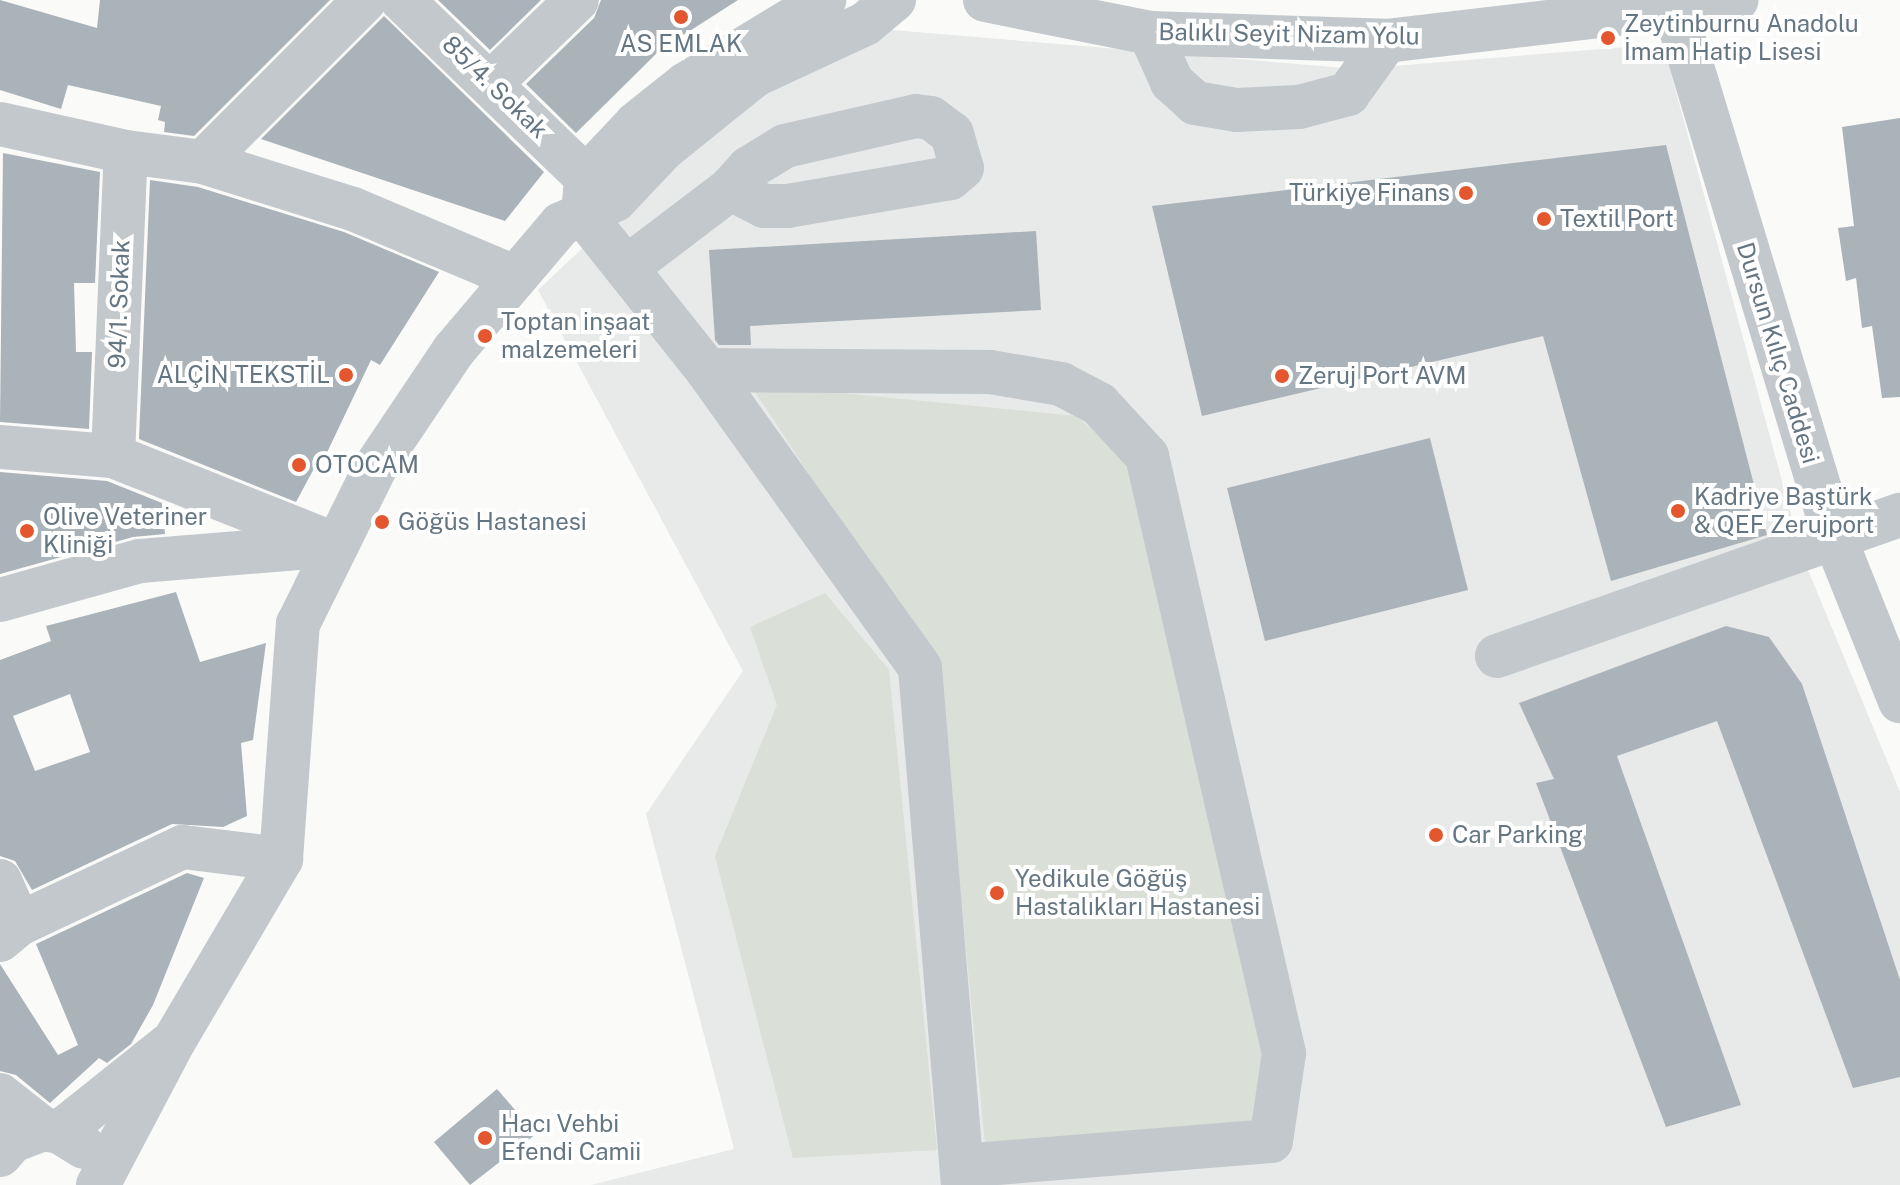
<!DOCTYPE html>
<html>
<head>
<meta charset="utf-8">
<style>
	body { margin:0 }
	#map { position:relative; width:1900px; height:1185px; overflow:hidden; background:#fafaf8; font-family:"Public Sans",sans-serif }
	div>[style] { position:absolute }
	.built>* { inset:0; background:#e8e9e9 }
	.green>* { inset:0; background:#dadfd7 }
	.building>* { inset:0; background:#aab3b9 }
	.minor>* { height:44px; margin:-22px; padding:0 22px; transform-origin:22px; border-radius:22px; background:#c3c8cc }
	.dots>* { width:22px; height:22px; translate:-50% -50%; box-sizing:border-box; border:4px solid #fff; border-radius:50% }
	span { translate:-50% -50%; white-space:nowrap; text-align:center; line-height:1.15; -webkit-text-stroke:8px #fff; paint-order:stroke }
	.poi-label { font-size:24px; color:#657683 }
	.left { translate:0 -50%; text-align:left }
	.right { translate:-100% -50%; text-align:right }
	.street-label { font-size:24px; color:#657683 }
</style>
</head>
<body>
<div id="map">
	<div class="built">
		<i style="clip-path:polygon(892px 30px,1357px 69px,1663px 44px,1803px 558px,1900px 792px,1900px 1185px,591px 1185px,734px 1149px,646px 814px,743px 671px,538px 290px,733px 106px)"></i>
	</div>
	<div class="green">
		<i style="clip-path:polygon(750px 384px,1076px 416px,1128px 459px,1262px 1053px,1251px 1124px,985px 1144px,939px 673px)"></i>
		<i style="clip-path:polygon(825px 593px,889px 670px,937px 1150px,793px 1158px,715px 856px,777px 705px,750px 627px)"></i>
	</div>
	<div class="building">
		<i style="clip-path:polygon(0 0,97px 28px,100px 0,330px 0,194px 136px,164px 132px,165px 122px,158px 120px,161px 106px,68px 85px,61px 109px,0 90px)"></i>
		<i style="clip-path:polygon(438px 0,541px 0,490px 50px)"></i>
		<i style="clip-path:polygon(601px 0,738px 0,660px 50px,576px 133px,526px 84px,594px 18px)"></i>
		<i style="clip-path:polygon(384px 16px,544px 172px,505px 221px,261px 139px)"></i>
		<i style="clip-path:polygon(1900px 118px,1900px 397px,1882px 398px,1872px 326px,1862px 328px,1856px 278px,1846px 281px,1838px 228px,1854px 226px,1842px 127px)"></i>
		<i style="clip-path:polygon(1666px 145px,1767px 535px,1611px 581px,1543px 336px,1202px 416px,1152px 206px)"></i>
		<i style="clip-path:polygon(3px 153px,100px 172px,95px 283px,74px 283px,76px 352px,92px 352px,89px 429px,0 422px)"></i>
		<i style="clip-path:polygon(150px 180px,198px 187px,344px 232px,439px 272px,380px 365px,371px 360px,322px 463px,318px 461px,296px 502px,139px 439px)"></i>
		<i style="clip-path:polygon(1036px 231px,1041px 310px,750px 326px,751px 345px,719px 345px,715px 340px,709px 250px)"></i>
		<i style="clip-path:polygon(1430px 438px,1468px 590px,1265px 641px,1227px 488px)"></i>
		<i style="clip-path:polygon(0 472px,107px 481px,162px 503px,165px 534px,133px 537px,0 574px)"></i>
		<i style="clip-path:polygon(evenodd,176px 592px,200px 662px,266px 643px,253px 740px,241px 743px,247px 816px,223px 827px,172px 824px,32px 890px,15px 861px,0 856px,0 660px,51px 641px,46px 626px,176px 592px,70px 694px,90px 752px,35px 771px,13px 716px,70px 694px)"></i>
		<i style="clip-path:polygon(1726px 626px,1769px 637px,1802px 684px,1900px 980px,1900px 1077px,1853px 1088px,1717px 721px,1617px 756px,1741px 1105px,1666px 1127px,1536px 783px,1554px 779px,1519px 703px)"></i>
		<i style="clip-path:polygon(187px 873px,204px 878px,153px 1005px,131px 1044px,107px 1063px,99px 1058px,50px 1103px,16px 1075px,0 1071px,0 964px,58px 1055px,78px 1045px,36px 944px)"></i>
		<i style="clip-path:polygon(497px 1089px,536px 1134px,470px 1185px,434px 1142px)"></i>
	</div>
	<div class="minor">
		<i style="left:402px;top:0;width:255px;rotate:43.9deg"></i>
		<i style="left:985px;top:0;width:168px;rotate:11.3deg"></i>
		<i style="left:1150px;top:33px;width:236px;rotate:1.9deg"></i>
		<i style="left:1386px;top:41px;width:353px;rotate:-6.7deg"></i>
		<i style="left:1672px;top:0;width:560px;rotate:73.18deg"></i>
		<i style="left:1834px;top:536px;width:178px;rotate:68.2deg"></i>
		<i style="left:1150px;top:33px;width:54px;rotate:65.8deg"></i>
		<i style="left:1172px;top:82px;width:31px;rotate:42deg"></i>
		<i style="left:1195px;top:103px;width:43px;rotate:9.5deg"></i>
		<i style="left:1237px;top:110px;width:62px;rotate:-2.8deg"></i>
		<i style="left:1299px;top:107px;width:51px;rotate:-14.9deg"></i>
		<i style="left:1348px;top:94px;width:65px;rotate:-54.4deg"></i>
		<i style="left:492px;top:82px;width:118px;rotate:-44deg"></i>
		<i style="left:916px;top:116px;width:15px;rotate:8deg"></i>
		<i style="left:931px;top:118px;width:26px;rotate:37deg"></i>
		<i style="left:952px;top:134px;width:35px;rotate:74deg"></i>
		<i style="left:962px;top:168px;width:16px;rotate:140deg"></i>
		<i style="left:950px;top:178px;width:164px;rotate:170.2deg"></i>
		<i style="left:788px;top:206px;width:24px;rotate:180deg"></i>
		<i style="left:764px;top:206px;width:38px;rotate:-153deg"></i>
		<i style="left:730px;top:189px;width:28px;rotate:-48deg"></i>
		<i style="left:749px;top:168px;width:42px;rotate:-31.4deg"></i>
		<i style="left:785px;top:146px;width:134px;rotate:-12.9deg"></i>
		<i style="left:0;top:124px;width:129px;rotate:12.5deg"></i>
		<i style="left:126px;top:152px;width:78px;rotate:7.4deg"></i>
		<i style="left:203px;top:162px;width:157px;rotate:17.4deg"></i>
		<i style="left:353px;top:209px;width:176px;rotate:22.8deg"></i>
		<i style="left:203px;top:162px;width:229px;rotate:-45deg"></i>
		<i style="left:583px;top:214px;width:199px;rotate:51.5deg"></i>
		<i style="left:707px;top:370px;width:366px;rotate:54.4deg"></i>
		<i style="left:920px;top:668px;width:519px;rotate:85.25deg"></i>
		<i style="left:583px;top:214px;width:37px;rotate:-85deg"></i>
		<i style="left:586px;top:177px;width:74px;rotate:-46.6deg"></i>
		<i style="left:637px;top:123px;width:63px;rotate:-38.5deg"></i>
		<i style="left:686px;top:84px;width:162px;rotate:-31.3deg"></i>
		<i style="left:626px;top:268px;width:131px;rotate:-37.2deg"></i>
		<i style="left:707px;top:370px;width:283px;rotate:0.4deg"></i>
		<i style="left:990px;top:372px;width:72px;rotate:9.6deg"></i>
		<i style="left:1061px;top:384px;width:43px;rotate:27.8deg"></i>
		<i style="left:1099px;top:404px;width:71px;rotate:47.3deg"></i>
		<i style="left:1147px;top:456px;width:613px;rotate:77.08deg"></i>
		<i style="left:1284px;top:1053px;width:89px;rotate:98.4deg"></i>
		<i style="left:1271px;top:1141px;width:310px;rotate:175.4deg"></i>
		<i style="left:0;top:447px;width:113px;rotate:4.6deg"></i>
		<i style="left:113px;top:456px;width:241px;rotate:21.7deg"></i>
		<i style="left:113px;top:456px;width:304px;rotate:-87.6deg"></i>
		<i style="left:0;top:600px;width:145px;rotate:-15.6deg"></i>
		<i style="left:140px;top:561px;width:183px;rotate:-4.7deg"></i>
		<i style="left:1497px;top:656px;width:427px;rotate:-19.3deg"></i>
		<i style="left:0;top:881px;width:47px;rotate:66.2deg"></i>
		<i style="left:0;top:940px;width:25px;rotate:-40deg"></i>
		<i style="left:19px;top:924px;width:181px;rotate:-25.2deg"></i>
		<i style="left:183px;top:847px;width:99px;rotate:7deg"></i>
		<i style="left:0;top:1095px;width:55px;rotate:38.3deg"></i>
		<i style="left:60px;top:1132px;width:139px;rotate:-38.6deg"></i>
		<i style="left:0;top:1155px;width:18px;rotate:-49deg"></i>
		<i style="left:12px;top:1141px;width:33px;rotate:-21deg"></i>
		<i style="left:43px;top:1129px;width:17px;rotate:10deg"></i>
		<i style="left:60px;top:1132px;width:28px;rotate:32deg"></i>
		<i style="left:98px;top:1185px;width:163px;rotate:-62.2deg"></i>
		<i style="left:174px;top:1041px;width:211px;rotate:-59.5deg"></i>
		<i style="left:281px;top:859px;width:236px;rotate:-85.9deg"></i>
		<i style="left:298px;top:624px;width:176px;rotate:-63.7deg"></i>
		<i style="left:376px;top:466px;width:140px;rotate:-56.1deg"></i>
		<i style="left:454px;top:350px;width:165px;rotate:-49.7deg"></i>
		<i style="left:561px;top:224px;width:59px;rotate:-24deg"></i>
		<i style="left:615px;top:200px;width:70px;rotate:-46.7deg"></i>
		<i style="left:663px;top:149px;width:118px;rotate:-38.8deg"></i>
		<i style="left:755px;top:75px;width:121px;rotate:-24.9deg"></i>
		<i style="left:865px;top:24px;width:38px;rotate:-40deg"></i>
	</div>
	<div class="dots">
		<i style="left:681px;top:17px;background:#e4572e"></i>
		<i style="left:1608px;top:38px;background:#e4572e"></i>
		<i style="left:1466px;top:193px;background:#e4572e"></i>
		<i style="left:1544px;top:219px;background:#e4572e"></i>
		<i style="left:485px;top:336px;background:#e4572e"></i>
		<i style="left:346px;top:375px;background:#e4572e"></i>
		<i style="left:1282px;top:376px;background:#e4572e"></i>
		<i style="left:299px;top:465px;background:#e4572e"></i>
		<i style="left:1678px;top:511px;background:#e4572e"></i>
		<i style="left:382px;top:522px;background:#e4572e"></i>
		<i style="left:27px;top:531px;background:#e4572e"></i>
		<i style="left:1436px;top:835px;background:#e4572e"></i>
		<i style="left:997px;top:893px;background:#e4572e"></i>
		<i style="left:485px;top:1138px;background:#e4572e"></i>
	</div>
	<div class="poi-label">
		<span class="left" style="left:1624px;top:38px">Zeytinburnu Anadolu<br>İmam Hatip Lisesi</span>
		<span style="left:681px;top:44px">AS EMLAK</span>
		<span class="right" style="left:1450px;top:193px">Türkiye Finans</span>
		<span class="left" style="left:1560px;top:219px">Textil Port</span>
		<span class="left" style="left:501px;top:336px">Toptan inşaat<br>malzemeleri</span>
		<span class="right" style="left:330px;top:375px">ALÇİN TEKSTİL</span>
		<span class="left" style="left:1298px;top:376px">Zeruj Port AVM</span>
		<span class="left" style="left:315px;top:465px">OTOCAM</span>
		<span class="left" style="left:1694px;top:511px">Kadriye Baştürk<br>&amp; QEF Zerujport</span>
		<span class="left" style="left:43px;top:531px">Olive Veteriner<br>Kliniği</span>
		<span class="left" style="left:398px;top:522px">Göğüs Hastanesi</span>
		<span class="left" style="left:1452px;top:835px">Car Parking</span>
		<span class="left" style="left:1015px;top:893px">Yedikule Göğüş<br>Hastalıkları Hastanesi</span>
		<span class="left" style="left:501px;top:1138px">Hacı Vehbi<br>Efendi Camii</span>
	</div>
	<div class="street-label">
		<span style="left:1289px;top:34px;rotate:1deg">Balıklı Seyit Nizam Yolu</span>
		<span style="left:495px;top:87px;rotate:44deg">85/4. Sokak</span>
		<span style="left:119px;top:304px;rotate:-88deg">94/1. Sokak</span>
		<span style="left:1778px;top:353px;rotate:73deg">Dursun Kılıç Caddesi</span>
	</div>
</div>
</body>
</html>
